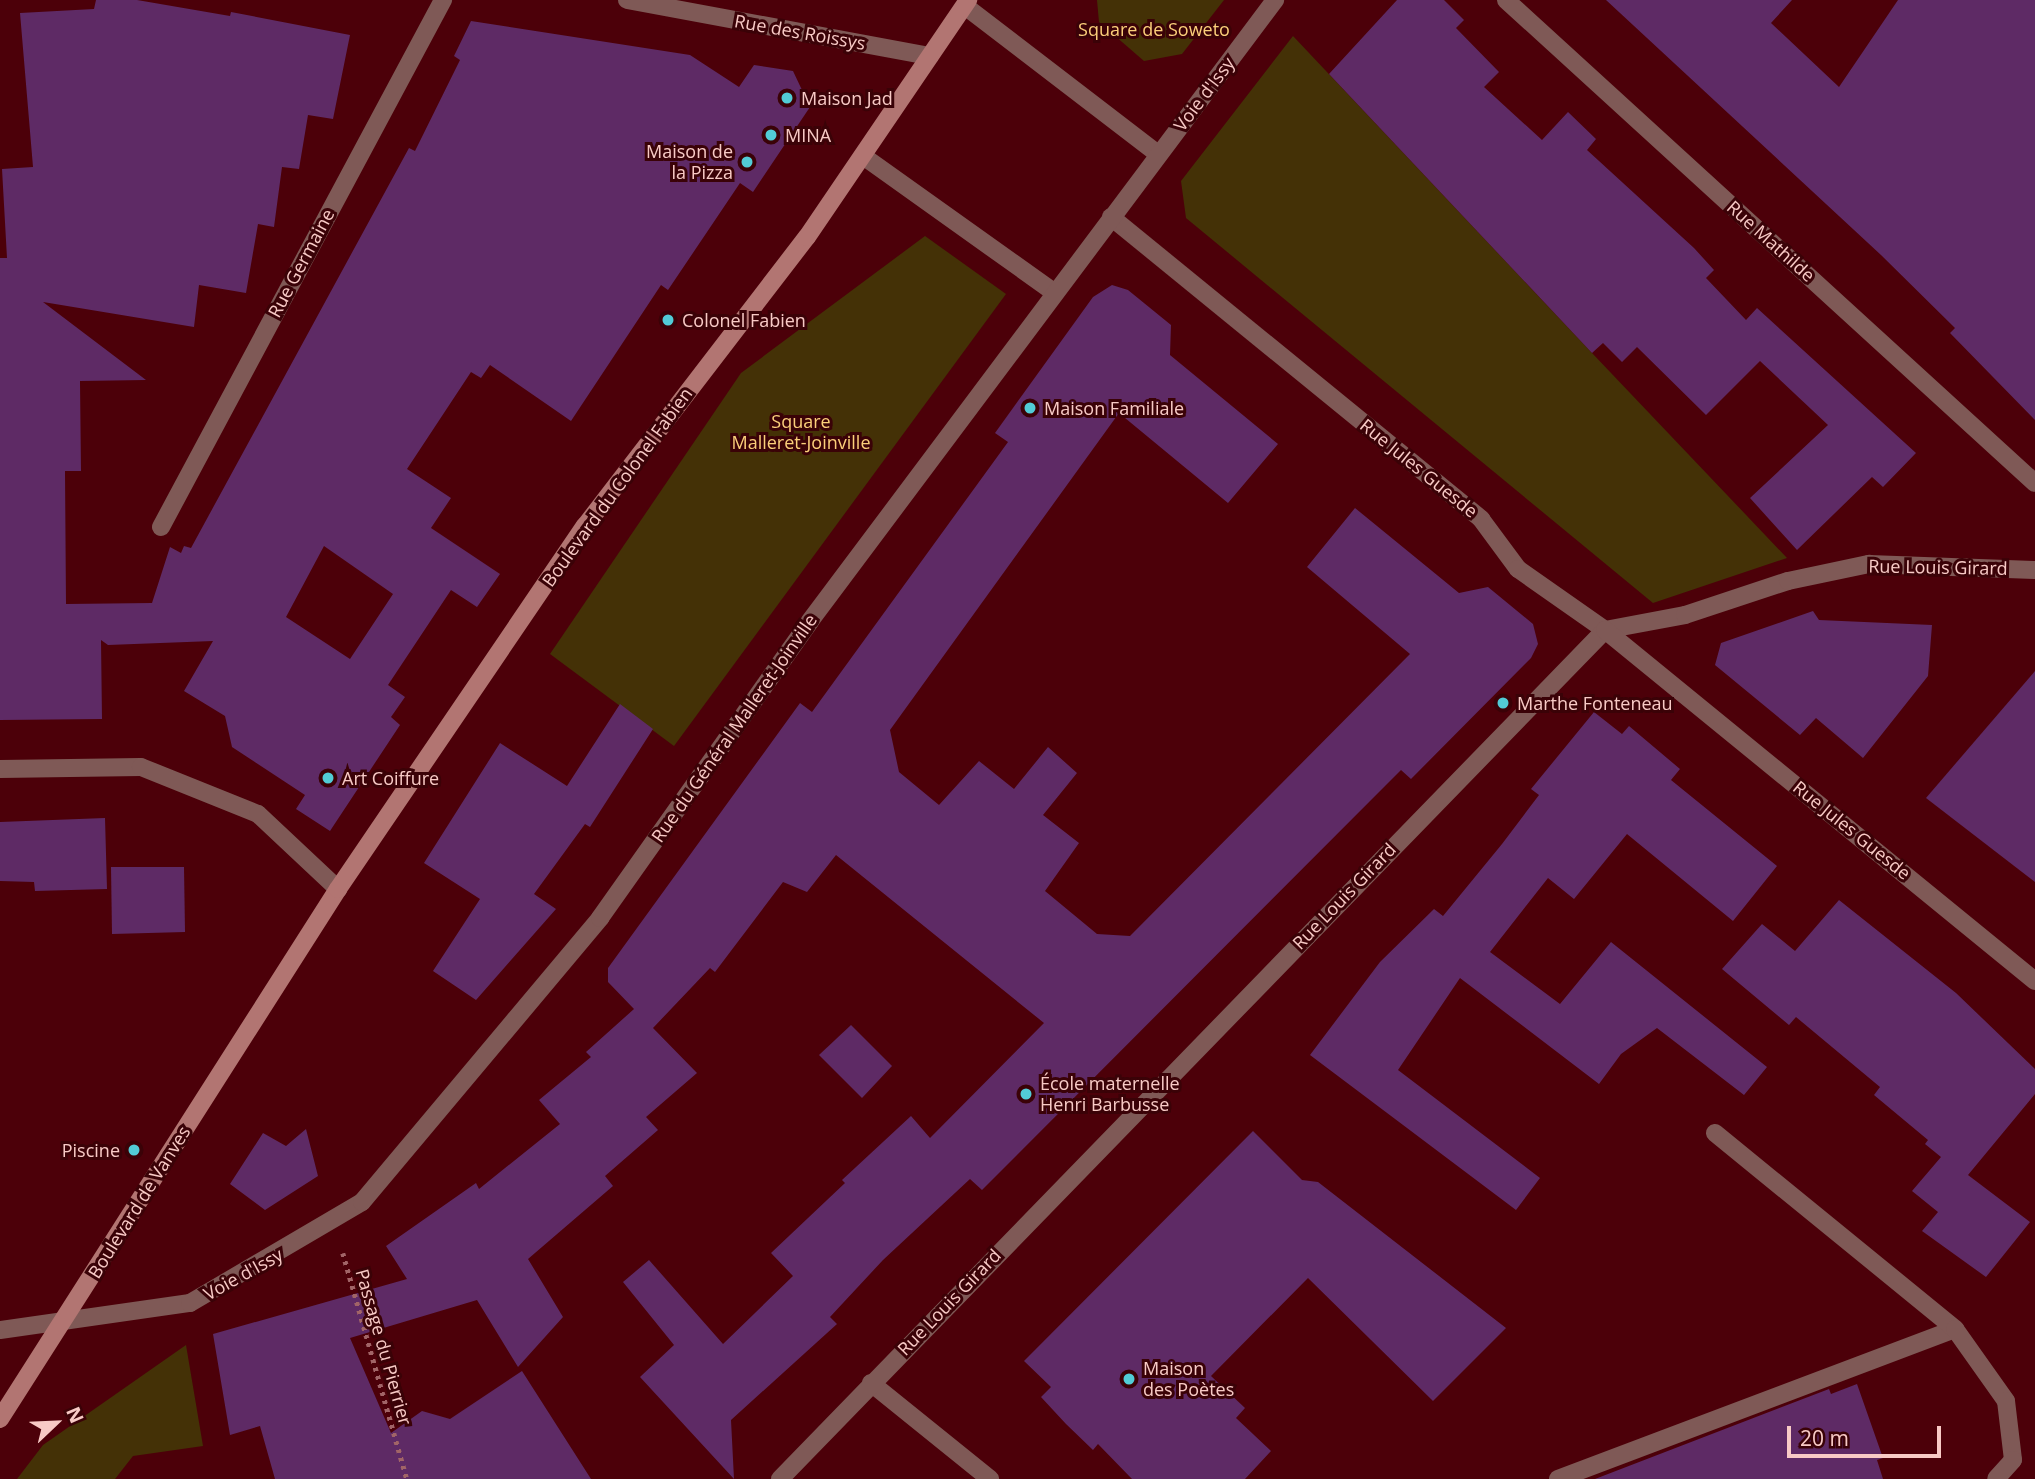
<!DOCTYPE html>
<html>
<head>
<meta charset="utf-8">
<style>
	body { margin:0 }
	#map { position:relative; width:2035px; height:1479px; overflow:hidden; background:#4c0009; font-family:"Open Sans",sans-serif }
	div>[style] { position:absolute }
	.green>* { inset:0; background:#443106 }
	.building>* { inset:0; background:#5e2a65 }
	.path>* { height:4.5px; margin-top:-2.25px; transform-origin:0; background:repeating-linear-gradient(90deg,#a16467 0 3.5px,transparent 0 8.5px) }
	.service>* { height:18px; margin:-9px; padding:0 9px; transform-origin:9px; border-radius:9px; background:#7f5956 }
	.minor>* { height:18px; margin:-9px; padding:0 9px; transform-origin:9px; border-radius:9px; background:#7f5956 }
	.tertiary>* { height:18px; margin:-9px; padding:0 9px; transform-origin:9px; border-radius:9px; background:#7f5956 }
	.secondary>* { height:18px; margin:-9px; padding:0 9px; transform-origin:9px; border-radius:9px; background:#b27572 }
	.dots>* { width:19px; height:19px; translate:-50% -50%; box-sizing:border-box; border:4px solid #3a0207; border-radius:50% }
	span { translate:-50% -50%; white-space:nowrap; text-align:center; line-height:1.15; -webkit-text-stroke:6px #3a0207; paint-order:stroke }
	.park-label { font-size:18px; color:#fbcf7a }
	.street-label { font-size:18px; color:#f8cac6 }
	.poi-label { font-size:18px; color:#f8cac6 }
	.left { translate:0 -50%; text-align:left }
	.right { translate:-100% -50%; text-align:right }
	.north { position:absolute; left:21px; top:1388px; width:70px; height:70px; -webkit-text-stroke:5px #3a0207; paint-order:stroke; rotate:67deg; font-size:19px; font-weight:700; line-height:28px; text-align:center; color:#f8cac6 }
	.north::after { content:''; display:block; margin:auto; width:24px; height:32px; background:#f8cac6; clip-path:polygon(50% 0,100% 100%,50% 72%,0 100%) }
	.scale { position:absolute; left:1787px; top:1426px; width:154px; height:32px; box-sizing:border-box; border:4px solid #f8cac6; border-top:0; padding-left:9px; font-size:21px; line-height:24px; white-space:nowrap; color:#f8cac6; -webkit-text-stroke:5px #3a0207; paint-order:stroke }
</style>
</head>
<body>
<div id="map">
	<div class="green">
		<i style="clip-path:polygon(1097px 0,1224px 0,1182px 54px,1144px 61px,1099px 22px)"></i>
		<i style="clip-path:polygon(1293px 36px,1592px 353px,1787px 558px,1653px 603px,1186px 218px,1181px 181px)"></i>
		<i style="clip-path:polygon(925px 236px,1006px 294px,674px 746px,550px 654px,741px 373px)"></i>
		<i style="clip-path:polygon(186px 1345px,203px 1446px,133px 1456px,115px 1479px,17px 1479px,43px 1445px)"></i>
	</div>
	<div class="building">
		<i style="clip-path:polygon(evenodd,96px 0,137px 0,230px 16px,231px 12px,350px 35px,333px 119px,308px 115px,299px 169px,282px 167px,274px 227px,258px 224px,246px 293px,199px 285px,194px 327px,43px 302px,146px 380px,80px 381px,81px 471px,65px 471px,66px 604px,152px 603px,170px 547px,181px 553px,184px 546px,191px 548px,409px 148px,415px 151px,460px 60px,454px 56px,471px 21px,690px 55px,739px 87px,754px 65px,793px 71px,810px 107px,753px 192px,740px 183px,668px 290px,661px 285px,571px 421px,490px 365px,481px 378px,471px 372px,407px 469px,451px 498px,431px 528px,500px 574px,477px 607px,451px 590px,388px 685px,405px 697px,391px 717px,400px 725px,330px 831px,296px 809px,305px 795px,232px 747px,225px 716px,184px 691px,213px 641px,108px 645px,101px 640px,102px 719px,0 720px,0 258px,7px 258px,2px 169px,33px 167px,20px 13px,94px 9px,96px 0,324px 546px,393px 594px,350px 659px,286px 617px,324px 546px)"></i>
		<i style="clip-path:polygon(1397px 0,1444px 0,1464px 20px,1456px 28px,1499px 72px,1484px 87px,1542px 140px,1568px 112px,1596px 139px,1587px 150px,1694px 248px,1714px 270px,1706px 278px,1746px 320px,1757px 308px,1916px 453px,1883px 487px,1872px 477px,1797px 550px,1750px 498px,1828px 425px,1760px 361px,1706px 415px,1637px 347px,1622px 362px,1603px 343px,1592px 353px,1329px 74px)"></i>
		<i style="clip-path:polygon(1606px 0,1792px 0,1771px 23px,1839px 87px,1898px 0,2035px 0,2035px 420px,1950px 333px,1955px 328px,1881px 255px)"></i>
		<i style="clip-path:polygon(1112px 285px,1128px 290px,1171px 325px,1170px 355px,1278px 444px,1228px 503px,1119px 413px,890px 730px,899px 772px,939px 805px,979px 761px,1014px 789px,1048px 747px,1077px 773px,1043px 815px,1079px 843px,1045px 891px,1097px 934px,1130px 936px,1410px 654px,1307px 567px,1355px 508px,1459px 593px,1488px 587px,1533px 624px,1538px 644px,1531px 658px,1411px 779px,1401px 770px,982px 1190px,970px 1179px,883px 1260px,830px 1317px,837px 1324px,731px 1420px,734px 1479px,640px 1377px,674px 1345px,623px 1282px,649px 1260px,723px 1344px,793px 1276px,771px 1253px,845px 1183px,842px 1180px,911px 1116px,930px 1138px,1044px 1023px,836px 855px,807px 892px,783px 882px,715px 972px,710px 968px,653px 1028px,697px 1073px,646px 1117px,658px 1130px,605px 1176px,613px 1186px,528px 1259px,563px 1317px,518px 1367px,477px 1300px,350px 1338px,391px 1433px,422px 1411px,450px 1419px,522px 1371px,591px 1479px,275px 1479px,260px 1426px,230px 1435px,213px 1334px,407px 1279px,386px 1246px,476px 1183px,479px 1189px,560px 1124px,539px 1100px,591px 1057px,586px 1052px,634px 1009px,608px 982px,608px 968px,800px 703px,812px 712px,1008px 442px,995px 433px,1093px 297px)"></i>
		<i style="clip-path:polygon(1813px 611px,1819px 620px,1932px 625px,1928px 676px,1863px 758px,1816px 718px,1800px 735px,1715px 665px,1721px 643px)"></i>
		<i style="clip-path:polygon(2035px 671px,2035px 882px,1926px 798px)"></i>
		<i style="clip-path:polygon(620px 704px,653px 729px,590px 827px,585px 824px,534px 894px,556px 909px,476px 1000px,433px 971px,480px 899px,424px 863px,500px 743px,567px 786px)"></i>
		<i style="clip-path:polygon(1594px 712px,1622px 734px,1629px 726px,1680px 769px,1671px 780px,1777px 866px,1733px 921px,1627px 834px,1574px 899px,1548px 878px,1490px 952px,1560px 1004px,1611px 942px,1767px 1067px,1744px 1095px,1657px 1028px,1621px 1054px,1599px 1084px,1460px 978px,1398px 1070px,1540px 1178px,1516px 1210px,1310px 1055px,1380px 962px,1434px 909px,1443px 916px,1502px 844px,1539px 795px,1531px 789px)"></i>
		<i style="clip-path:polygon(105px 818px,107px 889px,35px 891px,34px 882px,0 881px,0 822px)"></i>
		<i style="clip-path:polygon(111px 867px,184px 867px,185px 932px,112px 934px)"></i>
		<i style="clip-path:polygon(1839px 900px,1956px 993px,2035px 1069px,2035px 1094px,1968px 1175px,2030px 1222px,1986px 1277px,1922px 1231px,1938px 1212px,1912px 1191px,1941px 1157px,1925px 1144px,1928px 1140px,1874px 1095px,1880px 1087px,1796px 1017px,1789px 1025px,1722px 969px,1762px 924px,1795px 951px)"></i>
		<i style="clip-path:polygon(851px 1025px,892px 1066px,862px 1098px,819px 1055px)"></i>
		<i style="clip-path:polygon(306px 1129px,318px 1176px,265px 1210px,230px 1184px,263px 1133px,286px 1146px)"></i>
		<i style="clip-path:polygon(1253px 1131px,1302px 1180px,1318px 1182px,1506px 1328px,1433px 1401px,1308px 1278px,1211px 1376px,1245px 1408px,1236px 1418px,1271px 1451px,1245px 1479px,1132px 1479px,1098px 1444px,1093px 1450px,1066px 1424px,1041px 1397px,1051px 1387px,1024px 1361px)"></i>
		<i style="clip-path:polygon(1857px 1384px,1883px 1458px,1877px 1460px,1883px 1479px,1595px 1479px,1829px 1389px,1831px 1394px)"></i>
	</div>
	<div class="path">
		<i style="left:343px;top:1253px;width:235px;rotate:74.2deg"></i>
	</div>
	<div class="service">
		<i style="left:1111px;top:217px;width:478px;rotate:39.2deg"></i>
		<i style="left:1481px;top:519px;width:62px;rotate:53.5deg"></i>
		<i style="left:1518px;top:569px;width:106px;rotate:35deg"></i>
		<i style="left:1558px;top:1479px;width:424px;rotate:-20.7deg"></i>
	</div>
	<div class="minor">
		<i style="left:627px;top:0;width:308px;rotate:10.5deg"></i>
		<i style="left:1506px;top:0;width:716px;rotate:42.4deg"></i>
		<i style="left:965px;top:6px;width:243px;rotate:37.5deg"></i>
		<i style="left:863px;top:156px;width:234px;rotate:35.5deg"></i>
		<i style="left:161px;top:527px;width:598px;rotate:-61.85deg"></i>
		<i style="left:0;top:769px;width:141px;rotate:-0.8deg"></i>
		<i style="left:141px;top:767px;width:126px;rotate:21.9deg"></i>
		<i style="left:258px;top:814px;width:110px;rotate:43.2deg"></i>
		<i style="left:1715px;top:1133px;width:310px;rotate:39.2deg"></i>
		<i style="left:1955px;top:1329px;width:88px;rotate:54.7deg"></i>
		<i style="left:2006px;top:1401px;width:59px;rotate:83.2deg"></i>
		<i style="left:2013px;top:1460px;width:25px;rotate:132deg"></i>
		<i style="left:0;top:1330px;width:192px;rotate:-8.1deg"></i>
		<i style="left:190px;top:1303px;width:199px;rotate:-30.4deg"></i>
		<i style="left:362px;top:1202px;width:371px;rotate:-50deg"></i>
		<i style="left:600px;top:918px;width:364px;rotate:-54.7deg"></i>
		<i style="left:810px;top:621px;width:776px;rotate:-53.17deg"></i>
		<i style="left:871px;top:1383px;width:153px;rotate:38.9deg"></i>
		<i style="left:780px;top:1479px;width:1184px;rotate:-45.82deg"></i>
		<i style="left:1605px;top:630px;width:81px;rotate:-10.6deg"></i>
		<i style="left:1685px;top:615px;width:108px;rotate:-18.3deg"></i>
		<i style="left:1788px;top:581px;width:83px;rotate:-11.9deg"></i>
		<i style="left:1869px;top:564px;width:166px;rotate:2.1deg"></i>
	</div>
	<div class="tertiary">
		<i style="left:1605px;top:630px;width:555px;rotate:39.22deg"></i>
	</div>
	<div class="secondary">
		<i style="left:0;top:1419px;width:629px;rotate:-57.47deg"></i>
		<i style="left:338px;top:889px;width:439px;rotate:-55.8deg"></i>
		<i style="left:585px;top:526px;width:364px;rotate:-52.5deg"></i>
		<i style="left:807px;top:237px;width:287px;rotate:-55.8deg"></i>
	</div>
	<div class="dots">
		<i style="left:787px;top:98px;background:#52ccd6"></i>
		<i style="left:771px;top:135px;background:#52ccd6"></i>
		<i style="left:747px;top:162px;background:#52ccd6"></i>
		<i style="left:668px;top:320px;background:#52ccd6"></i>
		<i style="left:1030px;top:408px;background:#52ccd6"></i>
		<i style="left:1503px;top:703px;background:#52ccd6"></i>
		<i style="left:328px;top:778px;background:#52ccd6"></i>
		<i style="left:1026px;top:1094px;background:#52ccd6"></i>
		<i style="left:134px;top:1150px;background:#52ccd6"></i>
		<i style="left:1129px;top:1379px;background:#52ccd6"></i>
	</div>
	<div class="park-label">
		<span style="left:1154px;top:29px">Square de Soweto</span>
		<span style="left:801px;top:432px">Square<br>Malleret-Joinville</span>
	</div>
	<div class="street-label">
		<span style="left:800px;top:32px;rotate:10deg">Rue des Roissys</span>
		<span style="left:1204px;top:94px;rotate:-53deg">Voie d'Issy</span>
		<span style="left:1771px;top:241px;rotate:42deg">Rue Mathilde</span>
		<span style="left:301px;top:263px;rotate:-62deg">Rue Germaine</span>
		<span style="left:1419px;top:468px;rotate:39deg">Rue Jules Guesde</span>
		<span style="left:617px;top:487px;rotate:-54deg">Boulevard du Colonel Fabien</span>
		<span style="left:1938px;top:567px;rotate:1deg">Rue Louis Girard</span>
		<span style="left:734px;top:728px;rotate:-55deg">Rue du Général Malleret-Joinville</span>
		<span style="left:1852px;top:830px;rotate:39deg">Rue Jules Guesde</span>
		<span style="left:1344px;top:896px;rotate:-46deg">Rue Louis Girard</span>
		<span style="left:139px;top:1202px;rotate:-58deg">Boulevard de Vanves</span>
		<span style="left:243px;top:1274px;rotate:-29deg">Voie d'Issy</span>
		<span style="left:949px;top:1302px;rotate:-46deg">Rue Louis Girard</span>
		<span style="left:384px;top:1347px;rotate:74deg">Passage du Pierrier</span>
	</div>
	<div class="poi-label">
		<span class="left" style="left:801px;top:98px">Maison Jad</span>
		<span class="left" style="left:785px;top:135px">MINA</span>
		<span class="right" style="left:733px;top:162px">Maison de<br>la Pizza</span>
		<span class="left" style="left:682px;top:320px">Colonel Fabien</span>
		<span class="left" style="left:1044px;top:408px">Maison Familiale</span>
		<span class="left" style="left:1517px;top:703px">Marthe Fonteneau</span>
		<span class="left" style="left:342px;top:778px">Art Coiffure</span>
		<span class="left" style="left:1040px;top:1094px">École maternelle<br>Henri Barbusse</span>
		<span class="right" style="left:120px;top:1150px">Piscine</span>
		<span class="left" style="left:1143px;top:1379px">Maison<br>des Poètes</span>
	</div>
	<div class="north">N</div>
	<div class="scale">20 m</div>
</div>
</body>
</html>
